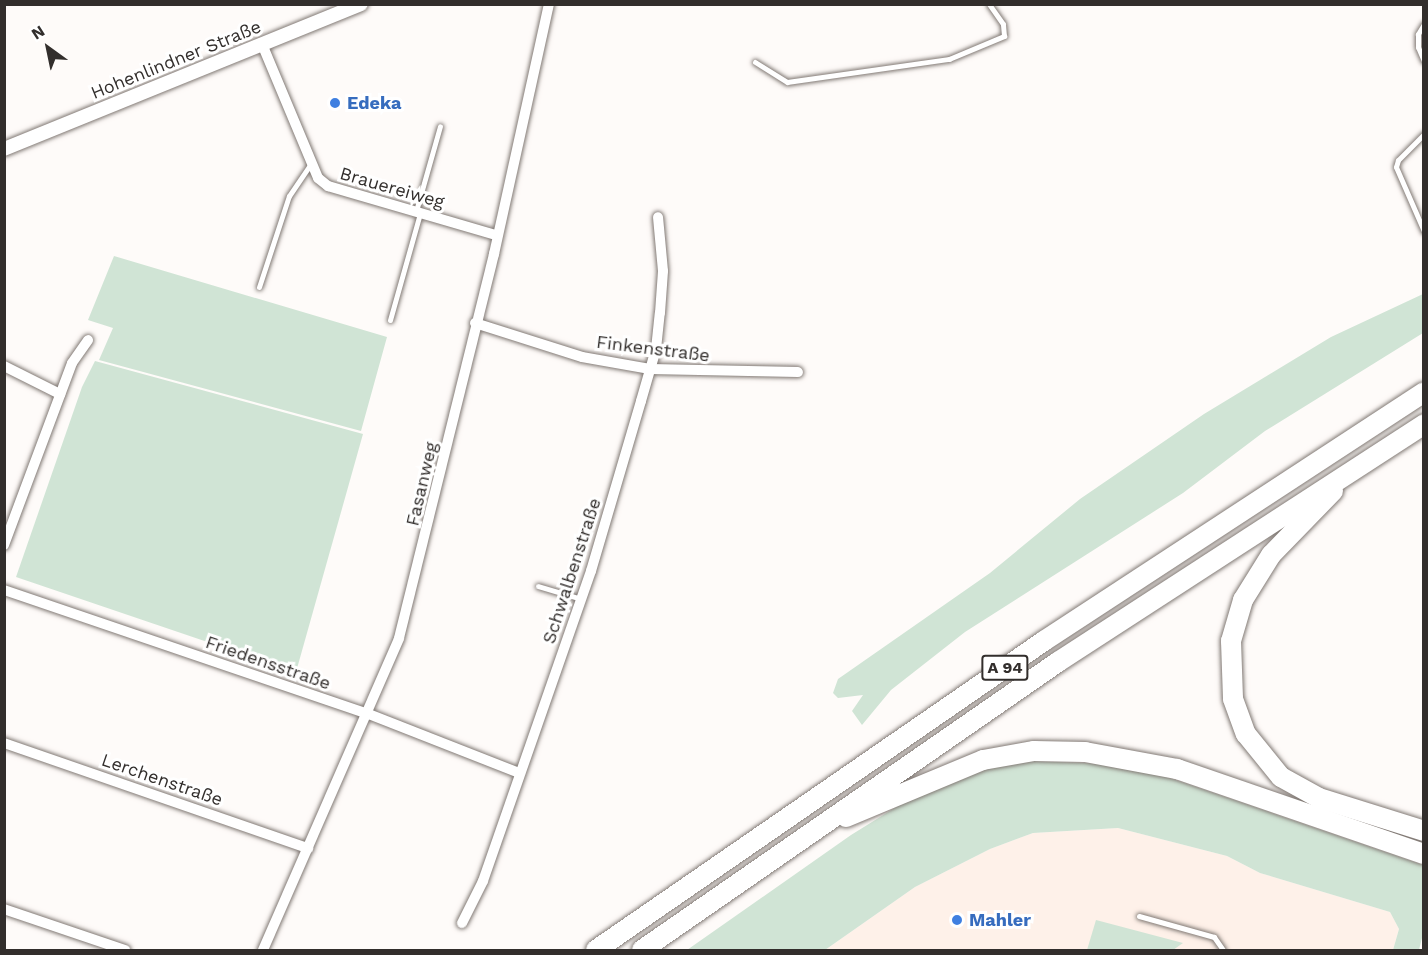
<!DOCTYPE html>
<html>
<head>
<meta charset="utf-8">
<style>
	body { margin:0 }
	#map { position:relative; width:1428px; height:955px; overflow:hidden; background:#fefbf9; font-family:"Work Sans",sans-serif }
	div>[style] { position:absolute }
	.built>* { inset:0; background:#fef1e9 }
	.green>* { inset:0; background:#d0e4d5 }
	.roads { filter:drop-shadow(0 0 2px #817974) drop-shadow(0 0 2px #817974) }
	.service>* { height:5px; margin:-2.5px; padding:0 2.5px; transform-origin:2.5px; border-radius:2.5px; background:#fff }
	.minor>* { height:10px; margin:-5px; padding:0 5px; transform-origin:5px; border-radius:5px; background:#fff }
	.tertiary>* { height:14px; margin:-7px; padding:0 7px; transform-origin:7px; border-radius:7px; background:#fff }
	.motorway>* { height:20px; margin:-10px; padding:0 10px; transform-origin:10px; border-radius:10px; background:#fff }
	.dots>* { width:16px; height:16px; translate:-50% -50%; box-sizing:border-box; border:3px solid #fff; border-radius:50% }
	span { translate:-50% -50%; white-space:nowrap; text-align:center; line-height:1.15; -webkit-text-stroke:6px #fff; paint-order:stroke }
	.shield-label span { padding:2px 4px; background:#fff; border:2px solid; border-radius:4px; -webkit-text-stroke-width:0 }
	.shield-label { font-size:16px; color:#322e2c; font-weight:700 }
	.street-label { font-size:18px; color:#322e2c }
	.shop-label { font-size:18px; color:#366cbe; font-weight:700 }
	.left { translate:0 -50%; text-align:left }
	.frame { position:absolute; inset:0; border:6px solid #322e2c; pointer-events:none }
	.north { position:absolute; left:18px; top:18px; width:60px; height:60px; -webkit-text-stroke:4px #fff; paint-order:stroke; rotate:327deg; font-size:16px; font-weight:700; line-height:24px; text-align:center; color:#322e2c }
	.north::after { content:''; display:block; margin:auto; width:21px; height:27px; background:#322e2c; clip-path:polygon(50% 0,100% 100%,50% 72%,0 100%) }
</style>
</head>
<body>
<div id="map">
	<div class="built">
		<i style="clip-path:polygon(1118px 828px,1227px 856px,1260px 873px,1390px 912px,1399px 929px,1393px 950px,825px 950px,915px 887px,990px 849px,1033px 833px)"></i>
	</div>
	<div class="green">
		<i style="clip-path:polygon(114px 256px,387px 337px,361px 431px,99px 360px,113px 328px,88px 320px)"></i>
		<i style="clip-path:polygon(1423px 294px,1423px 333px,1265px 431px,1183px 493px,965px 632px,891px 690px,862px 725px,852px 711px,863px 695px,838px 698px,833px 693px,838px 679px,990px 573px,1080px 499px,1204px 414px,1331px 337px)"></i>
		<i style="clip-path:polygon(95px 361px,363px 434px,296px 672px,16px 577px,82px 387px)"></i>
		<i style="clip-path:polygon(1029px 761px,1114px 764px,1164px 776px,1423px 865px,1423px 934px,1419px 950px,1393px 950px,1399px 929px,1390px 912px,1260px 873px,1227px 856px,1118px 828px,1033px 833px,990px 849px,915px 887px,825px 950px,687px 950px,851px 835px,901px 804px,954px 779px,992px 767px)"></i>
		<i style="clip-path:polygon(1096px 920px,1183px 943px,1173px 950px,1087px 950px)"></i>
	</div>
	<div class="roads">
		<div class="service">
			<i style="left:1424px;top:24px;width:12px;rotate:121deg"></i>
			<i style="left:1418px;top:34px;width:13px;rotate:90deg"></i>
			<i style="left:1418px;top:47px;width:15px;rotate:67deg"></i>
			<i style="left:755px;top:62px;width:38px;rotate:32deg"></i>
			<i style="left:787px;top:82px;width:164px;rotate:-8.1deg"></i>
			<i style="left:949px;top:59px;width:60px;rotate:-22.7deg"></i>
			<i style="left:1004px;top:36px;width:12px;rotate:-95deg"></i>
			<i style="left:1003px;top:24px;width:24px;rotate:-125deg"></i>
			<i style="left:1424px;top:134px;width:37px;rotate:135deg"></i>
			<i style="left:1398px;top:160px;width:7px;rotate:106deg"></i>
			<i style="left:1396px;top:167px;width:70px;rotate:66.4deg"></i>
			<i style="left:416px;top:211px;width:88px;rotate:-74.2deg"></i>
			<i style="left:259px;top:287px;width:96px;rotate:-71.8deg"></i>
			<i style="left:289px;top:196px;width:37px;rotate:-56deg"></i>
			<i style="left:390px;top:320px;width:111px;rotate:-74.3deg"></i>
			<i style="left:538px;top:586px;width:46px;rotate:16.5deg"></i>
			<i style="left:1139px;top:916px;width:78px;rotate:15.6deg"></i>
			<i style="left:1214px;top:937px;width:16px;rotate:55deg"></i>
		</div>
		<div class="minor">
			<i style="left:262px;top:44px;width:145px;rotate:67.3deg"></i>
			<i style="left:318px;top:178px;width:13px;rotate:39deg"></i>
			<i style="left:328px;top:186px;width:175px;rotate:16.3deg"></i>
			<i style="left:475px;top:323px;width:112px;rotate:17.6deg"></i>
			<i style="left:582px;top:357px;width:69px;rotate:10deg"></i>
			<i style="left:650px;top:369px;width:148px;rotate:1.2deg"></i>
			<i style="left:4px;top:366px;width:63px;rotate:26.6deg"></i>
			<i style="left:4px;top:545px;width:194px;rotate:-69.5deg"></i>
			<i style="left:72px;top:363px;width:28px;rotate:-55deg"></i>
			<i style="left:4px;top:590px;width:382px;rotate:18.8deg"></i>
			<i style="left:366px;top:713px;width:164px;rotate:21.4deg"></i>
			<i style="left:4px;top:743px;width:322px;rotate:19.1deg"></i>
			<i style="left:4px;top:909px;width:128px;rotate:18.7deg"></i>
			<i style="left:462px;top:923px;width:47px;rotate:-63.4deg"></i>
			<i style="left:483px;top:881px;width:328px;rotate:-70.8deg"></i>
			<i style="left:591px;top:571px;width:177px;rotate:-73.6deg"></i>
			<i style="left:641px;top:401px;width:54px;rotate:-73.9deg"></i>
			<i style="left:656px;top:349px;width:36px;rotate:-84deg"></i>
			<i style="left:660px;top:313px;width:42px;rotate:-85.9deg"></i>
			<i style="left:663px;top:271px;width:54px;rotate:-95.3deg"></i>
			<i style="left:263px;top:950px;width:340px;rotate:-66.4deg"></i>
			<i style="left:399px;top:638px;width:396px;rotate:-76.1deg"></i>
			<i style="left:494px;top:254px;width:256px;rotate:-77.6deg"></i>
		</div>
		<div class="tertiary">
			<i style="left:4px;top:149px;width:385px;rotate:-22.1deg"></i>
		</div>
		<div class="motorway">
			<i style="left:1333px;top:491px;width:89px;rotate:134.1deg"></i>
			<i style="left:1271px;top:555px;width:53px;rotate:121.9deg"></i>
			<i style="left:1243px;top:600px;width:43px;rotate:106.3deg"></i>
			<i style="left:1231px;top:641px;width:58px;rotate:88deg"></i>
			<i style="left:1233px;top:699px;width:37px;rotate:70deg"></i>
			<i style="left:1246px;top:734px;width:55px;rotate:50.9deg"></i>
			<i style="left:1281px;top:777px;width:43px;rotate:28.9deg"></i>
			<i style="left:1319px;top:798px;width:110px;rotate:17.4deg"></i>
			<i style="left:846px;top:817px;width:148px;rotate:-22.6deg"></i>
			<i style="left:983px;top:760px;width:52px;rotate:-10deg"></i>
			<i style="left:1034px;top:751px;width:51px;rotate:1.1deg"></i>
			<i style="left:1085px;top:752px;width:94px;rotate:10.5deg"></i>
			<i style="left:1177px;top:769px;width:261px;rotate:19deg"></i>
			<i style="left:596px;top:950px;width:544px;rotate:-34.6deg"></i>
			<i style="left:1044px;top:641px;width:454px;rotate:-33.2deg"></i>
			<i style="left:642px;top:950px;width:506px;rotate:-34.7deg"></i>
			<i style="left:1058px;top:662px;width:437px;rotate:-33deg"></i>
		</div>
	</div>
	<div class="dots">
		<i style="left:335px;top:103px;background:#3f7fe0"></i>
		<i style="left:957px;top:920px;background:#3f7fe0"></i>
	</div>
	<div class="shield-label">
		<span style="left:1005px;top:668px">A 94</span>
	</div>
	<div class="street-label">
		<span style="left:176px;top:60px;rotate:-22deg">Hohenlindner Straße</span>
		<span style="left:392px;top:188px;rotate:16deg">Brauereiweg</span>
		<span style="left:653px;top:349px;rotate:7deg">Finkenstraße</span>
		<span style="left:422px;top:484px;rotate:-77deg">Fasanweg</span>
		<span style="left:572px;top:571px;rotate:-72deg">Schwalbenstraße</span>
		<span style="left:268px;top:663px;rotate:19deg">Friedensstraße</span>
		<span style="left:162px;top:780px;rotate:19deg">Lerchenstraße</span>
	</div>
	<div class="shop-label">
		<span class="left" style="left:347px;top:103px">Edeka</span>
		<span class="left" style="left:969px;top:920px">Mahler</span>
	</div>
	<div class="frame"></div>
	<div class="north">N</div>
</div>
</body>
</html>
